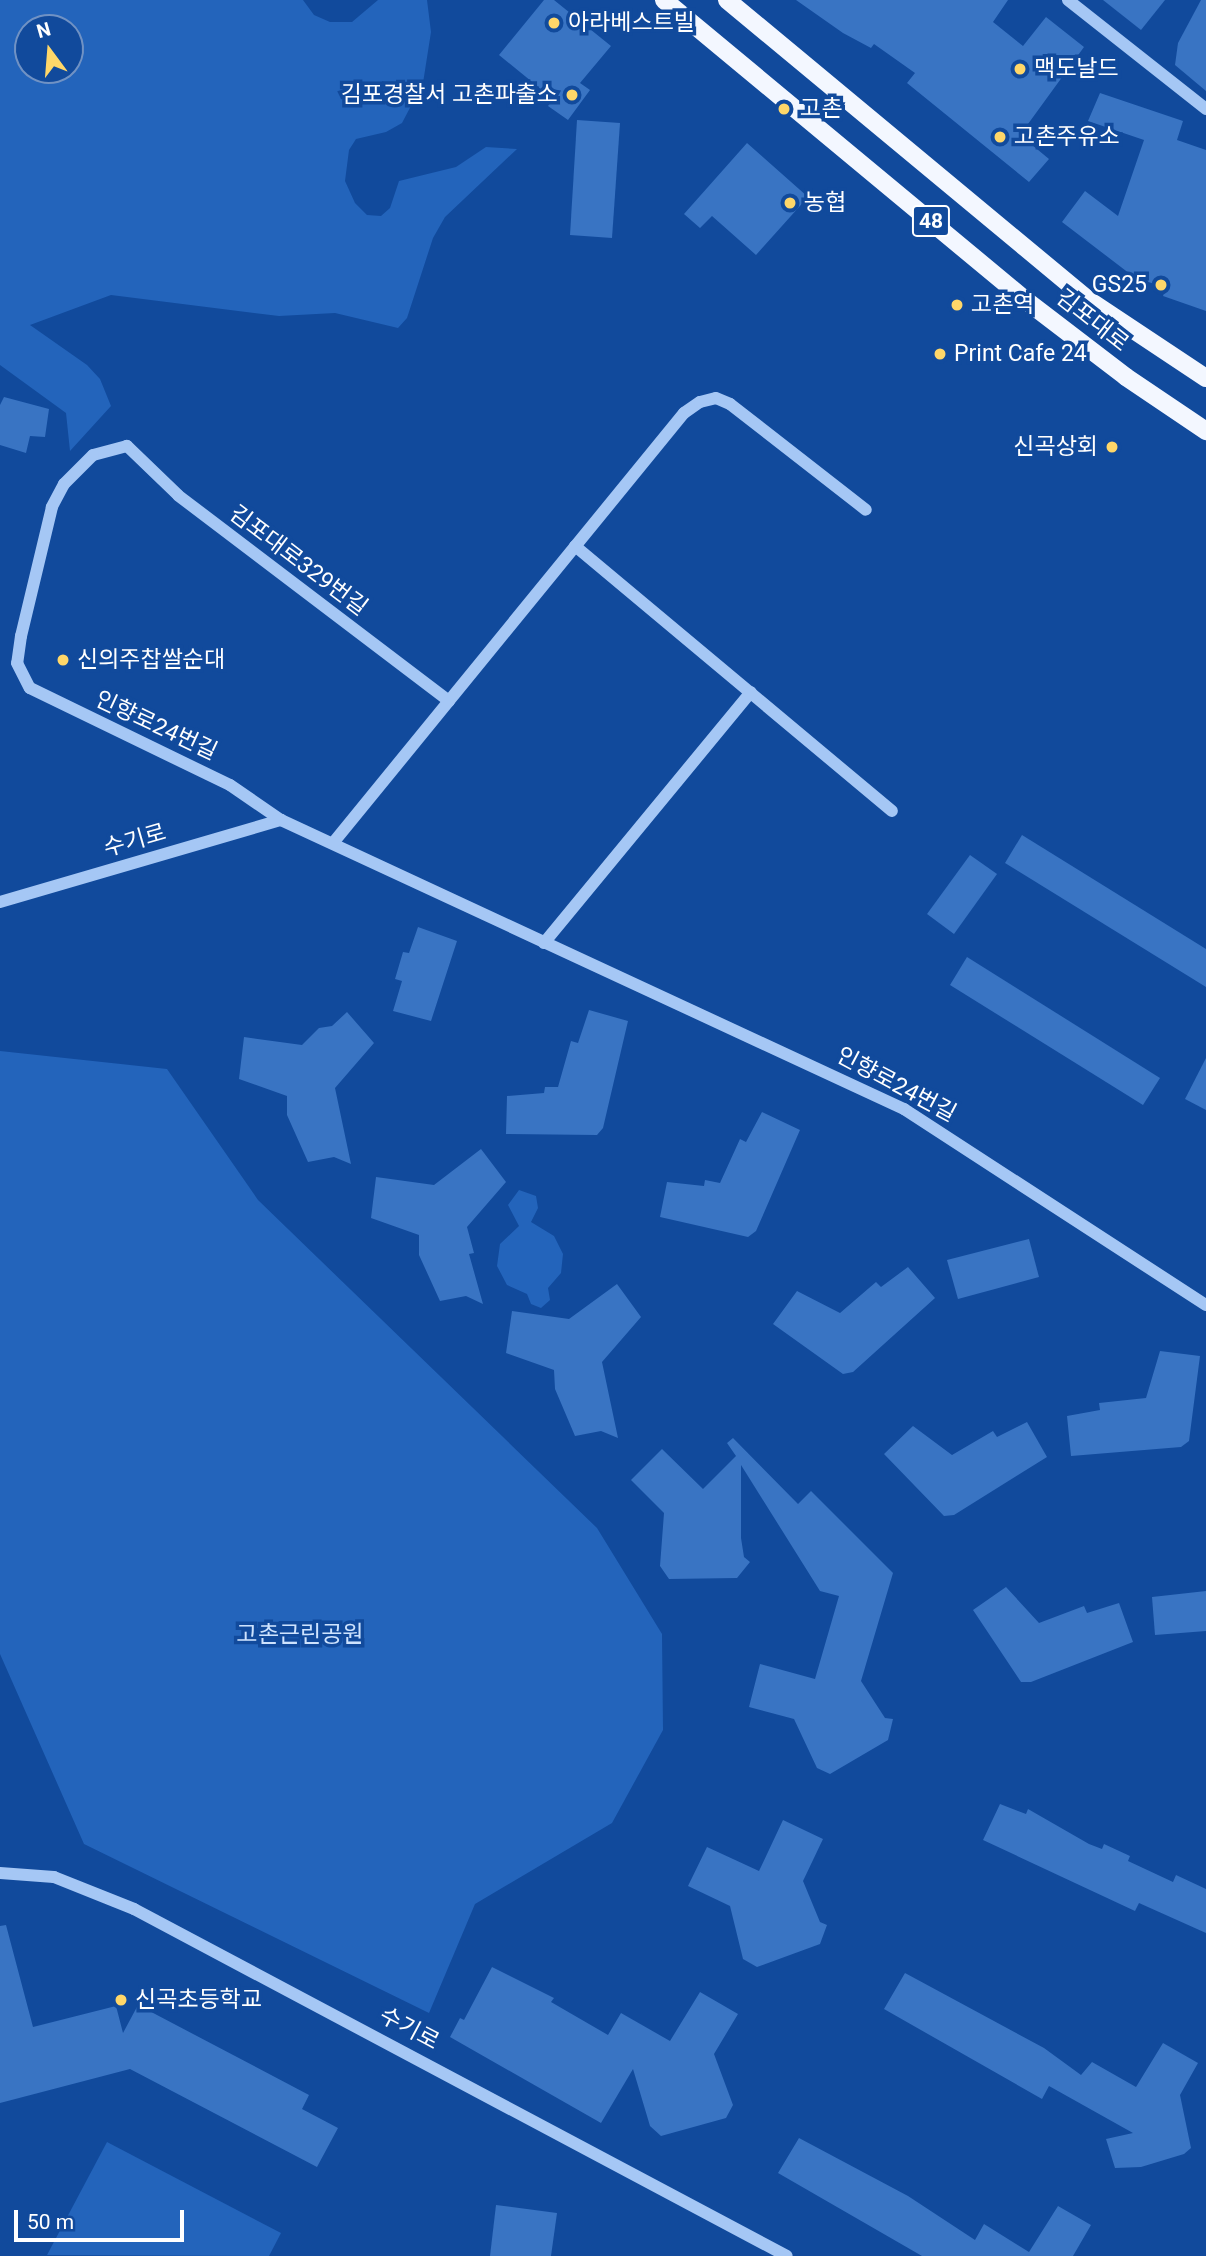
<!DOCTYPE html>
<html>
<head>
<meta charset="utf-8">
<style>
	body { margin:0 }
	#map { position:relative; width:1206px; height:2256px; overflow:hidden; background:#114a9c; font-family:Roboto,"Noto Sans KR",sans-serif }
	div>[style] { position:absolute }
	.green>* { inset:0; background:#2364bb }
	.building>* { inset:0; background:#3974c3 }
	.minor>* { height:12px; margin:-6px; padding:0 6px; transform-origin:6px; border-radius:6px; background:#a5c7f5 }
	.major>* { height:18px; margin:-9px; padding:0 9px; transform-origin:9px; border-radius:9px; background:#f3f7ff }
	.dots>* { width:19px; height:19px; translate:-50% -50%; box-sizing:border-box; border:4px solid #114a9c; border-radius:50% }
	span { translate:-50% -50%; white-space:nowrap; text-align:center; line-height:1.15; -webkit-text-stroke:7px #114a9c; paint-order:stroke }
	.shield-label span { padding:2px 5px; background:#114a9c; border:2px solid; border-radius:5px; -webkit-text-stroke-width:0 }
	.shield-label { font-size:21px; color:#fff; font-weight:700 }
	.poi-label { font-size:23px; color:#fff }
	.left { translate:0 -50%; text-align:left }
	.right { translate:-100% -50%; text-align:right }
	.street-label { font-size:23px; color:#fff }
	.park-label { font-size:23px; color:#cee3fe }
	.north { position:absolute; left:14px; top:14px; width:70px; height:70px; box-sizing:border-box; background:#114a9c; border:2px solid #7092c4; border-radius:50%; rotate:344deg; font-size:19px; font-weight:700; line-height:28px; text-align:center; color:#fff }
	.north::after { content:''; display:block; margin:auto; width:24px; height:32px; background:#ffd769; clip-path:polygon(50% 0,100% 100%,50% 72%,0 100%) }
	.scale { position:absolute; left:14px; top:2210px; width:170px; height:32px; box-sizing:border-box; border:4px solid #fff; border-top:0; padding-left:9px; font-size:21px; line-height:24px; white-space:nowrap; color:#fff; -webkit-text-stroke:5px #114a9c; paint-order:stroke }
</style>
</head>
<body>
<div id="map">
	<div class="green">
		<i style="clip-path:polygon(evenodd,0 0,303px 0,314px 15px,330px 22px,352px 22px,378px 0,427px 0,431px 32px,423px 83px,402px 123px,386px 132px,356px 139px,349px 150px,345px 181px,355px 203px,367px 215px,381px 216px,390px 208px,399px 181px,456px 167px,486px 147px,517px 149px,445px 217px,433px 238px,407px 318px,398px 328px,335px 313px,279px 316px,111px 295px,30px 325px,87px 365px,100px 379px,111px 406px,70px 451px,66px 413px,0 365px,0 0,28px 28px,70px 28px,70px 70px,28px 70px,28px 28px)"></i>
		<i style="clip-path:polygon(0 1051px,167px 1069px,258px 1200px,597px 1528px,662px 1634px,663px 1730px,612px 1823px,475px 1904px,429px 2013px,84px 1844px,0 1654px)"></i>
		<i style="clip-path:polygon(519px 1190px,536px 1196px,538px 1208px,531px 1222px,554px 1236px,563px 1254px,561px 1273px,548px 1288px,550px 1300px,541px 1308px,531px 1304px,527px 1294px,507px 1285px,497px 1266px,500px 1244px,519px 1226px,508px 1205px)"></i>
		<i style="clip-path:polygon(107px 2142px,281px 2233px,269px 2256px,47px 2255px)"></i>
	</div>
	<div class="building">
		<i style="clip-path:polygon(544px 0,554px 0,611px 46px,580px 83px,590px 90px,568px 120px,548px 106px,553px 99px,499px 55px)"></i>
		<i style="clip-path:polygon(796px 0,1008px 0,993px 22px,1023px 46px,1046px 17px,1084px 47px,1020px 135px,1049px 159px,1029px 182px,907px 83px,915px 73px,874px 44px,871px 48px,843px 33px)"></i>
		<i style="clip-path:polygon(1103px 0,1165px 0,1141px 30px)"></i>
		<i style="clip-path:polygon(1201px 0,1206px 0,1206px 91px,1175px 65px,1178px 43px)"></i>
		<i style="clip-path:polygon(1100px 93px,1183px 121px,1177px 140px,1206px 150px,1206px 311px,1163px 296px,1166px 288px,1134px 277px,1062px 222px,1085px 191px,1118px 216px,1144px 140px,1088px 121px)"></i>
		<i style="clip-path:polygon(577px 120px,620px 123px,612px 238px,570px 235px)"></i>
		<i style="clip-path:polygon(747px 143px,808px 197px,756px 255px,712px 216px,700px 228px,684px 214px)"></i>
		<i style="clip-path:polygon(4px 397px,49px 409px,45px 437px,30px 436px,26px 453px,0 445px,0 405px)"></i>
		<i style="clip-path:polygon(1022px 835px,1206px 949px,1206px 987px,1005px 863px)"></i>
		<i style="clip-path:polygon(970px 855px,997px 874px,954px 934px,927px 914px)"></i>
		<i style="clip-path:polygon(418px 927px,457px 941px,431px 1021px,393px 1011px,402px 981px,395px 979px,403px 952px,409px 953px)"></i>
		<i style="clip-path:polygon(967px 957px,1160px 1078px,1143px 1105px,950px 985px)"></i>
		<i style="clip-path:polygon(589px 1010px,628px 1021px,603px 1128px,597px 1135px,506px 1134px,507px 1096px,544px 1093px,545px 1087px,558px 1087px,571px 1041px,578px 1043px)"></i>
		<i style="clip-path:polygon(347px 1012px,374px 1043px,335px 1088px,351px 1164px,334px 1157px,308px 1162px,287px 1115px,287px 1096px,239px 1079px,244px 1037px,302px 1045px,319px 1028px,332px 1026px)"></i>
		<i style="clip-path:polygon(1206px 1058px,1206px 1110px,1185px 1099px)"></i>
		<i style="clip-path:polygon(762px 1112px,800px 1130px,756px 1231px,748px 1237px,660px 1217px,667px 1182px,704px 1186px,705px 1180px,720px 1183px,740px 1139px,746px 1142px)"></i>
		<i style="clip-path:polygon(481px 1149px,506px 1182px,467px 1227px,474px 1253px,469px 1254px,483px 1304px,466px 1296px,440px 1301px,419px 1255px,419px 1235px,371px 1218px,376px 1177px,434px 1185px)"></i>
		<i style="clip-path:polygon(1029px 1239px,1039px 1277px,958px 1299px,947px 1260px)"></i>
		<i style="clip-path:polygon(908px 1267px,935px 1298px,853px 1372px,843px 1374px,773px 1324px,797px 1291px,840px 1313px,876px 1282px,881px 1287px)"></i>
		<i style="clip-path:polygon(617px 1284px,641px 1317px,602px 1362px,618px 1438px,601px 1431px,575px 1436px,555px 1389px,554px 1370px,506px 1353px,512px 1311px,569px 1319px)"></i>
		<i style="clip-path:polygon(1160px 1351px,1200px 1356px,1189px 1441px,1181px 1447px,1071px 1456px,1067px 1416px,1100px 1410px,1099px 1403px,1146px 1398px)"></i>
		<i style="clip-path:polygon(1027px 1422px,1047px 1457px,954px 1515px,944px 1516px,884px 1454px,913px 1426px,952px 1455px,993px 1431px,997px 1437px)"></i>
		<i style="clip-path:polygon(733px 1438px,798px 1504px,811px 1491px,893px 1573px,861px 1681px,885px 1718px,893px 1719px,888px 1740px,830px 1774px,817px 1768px,794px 1719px,749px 1707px,760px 1664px,815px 1679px,839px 1596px,820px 1591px,741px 1465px,741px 1538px,744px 1557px,750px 1562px,737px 1578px,669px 1579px,660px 1566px,664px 1513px,631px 1480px,662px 1449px,703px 1489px,736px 1456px,727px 1443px)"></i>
		<i style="clip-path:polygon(1006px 1587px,1039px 1623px,1084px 1606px,1087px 1613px,1119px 1603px,1133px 1642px,1031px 1682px,1021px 1682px,973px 1610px)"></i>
		<i style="clip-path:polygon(1206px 1591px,1206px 1631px,1155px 1635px,1152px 1597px)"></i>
		<i style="clip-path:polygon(1000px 1804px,1026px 1814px,1028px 1809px,1089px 1844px,1102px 1849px,1104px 1844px,1130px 1856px,1128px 1861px,1173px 1882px,1176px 1875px,1206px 1889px,1206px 1933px,1139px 1903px,1135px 1911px,983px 1840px)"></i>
		<i style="clip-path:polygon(783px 1820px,823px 1839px,803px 1881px,820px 1922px,827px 1925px,820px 1944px,757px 1967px,743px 1959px,730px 1906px,688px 1886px,707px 1847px,759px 1871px)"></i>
		<i style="clip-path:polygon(6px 1925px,33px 2027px,116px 2006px,123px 2033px,138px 2005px,309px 2095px,302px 2109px,338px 2128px,317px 2167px,130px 2069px,0 2103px,0 1926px)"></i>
		<i style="clip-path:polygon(492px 1967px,554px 1998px,551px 2002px,608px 2035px,621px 2013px,670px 2041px,700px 1992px,738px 2014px,714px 2054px,733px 2105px,726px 2118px,661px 2136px,650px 2126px,633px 2069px,601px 2123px,450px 2037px,460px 2018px,464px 2020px)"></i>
		<i style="clip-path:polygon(905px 1973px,1044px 2048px,1081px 2075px,1092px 2062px,1136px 2087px,1163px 2043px,1198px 2063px,1180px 2095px,1191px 2148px,1184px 2154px,1141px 2167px,1115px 2168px,1106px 2139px,1133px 2133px,1049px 2086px,1042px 2099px,884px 2009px)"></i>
		<i style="clip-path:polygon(799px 2138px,908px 2196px,975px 2240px,984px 2224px,1029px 2252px,1058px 2206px,1091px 2225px,1073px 2256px,922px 2256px,778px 2173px)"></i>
		<i style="clip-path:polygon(496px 2205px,557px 2213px,551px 2256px,490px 2256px)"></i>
	</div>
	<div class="minor">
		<i style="left:1068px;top:0;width:176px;rotate:38.3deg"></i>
		<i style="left:575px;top:546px;width:413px;rotate:39.9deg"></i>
		<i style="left:449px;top:701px;width:340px;rotate:-142.8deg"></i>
		<i style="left:178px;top:495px;width:71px;rotate:-136.1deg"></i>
		<i style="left:127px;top:446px;width:35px;rotate:165deg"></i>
		<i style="left:93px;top:455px;width:41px;rotate:135deg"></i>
		<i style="left:64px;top:484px;width:26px;rotate:118deg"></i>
		<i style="left:52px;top:507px;width:133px;rotate:103.5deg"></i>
		<i style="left:21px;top:636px;width:27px;rotate:98deg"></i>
		<i style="left:17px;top:663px;width:28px;rotate:63deg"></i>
		<i style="left:30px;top:688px;width:222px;rotate:25.9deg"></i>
		<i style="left:230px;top:785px;width:62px;rotate:34.5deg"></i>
		<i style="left:281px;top:820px;width:687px;rotate:24.89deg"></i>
		<i style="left:904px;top:1109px;width:360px;rotate:33deg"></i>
		<i style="left:333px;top:843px;width:555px;rotate:-50.78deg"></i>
		<i style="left:684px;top:413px;width:19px;rotate:-35deg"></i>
		<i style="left:700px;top:402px;width:16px;rotate:-14deg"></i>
		<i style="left:716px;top:398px;width:15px;rotate:23deg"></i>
		<i style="left:730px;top:404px;width:172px;rotate:37.9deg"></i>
		<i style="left:0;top:902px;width:293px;rotate:-16.3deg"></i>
		<i style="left:544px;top:943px;width:325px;rotate:-50.5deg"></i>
		<i style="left:0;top:1873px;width:54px;rotate:4.2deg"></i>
		<i style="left:54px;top:1877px;width:86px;rotate:21.8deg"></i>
		<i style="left:134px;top:1909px;width:739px;rotate:27.99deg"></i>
	</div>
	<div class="major">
		<i style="left:664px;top:0;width:473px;rotate:39.7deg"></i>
		<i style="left:1028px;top:302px;width:123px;rotate:37.4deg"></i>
		<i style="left:1126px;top:377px;width:97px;rotate:34deg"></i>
		<i style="left:727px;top:0;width:472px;rotate:39.7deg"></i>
		<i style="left:1090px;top:301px;width:139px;rotate:33.6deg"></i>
	</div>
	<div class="dots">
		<i style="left:554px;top:23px;background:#ffd769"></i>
		<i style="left:1020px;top:69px;background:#ffd769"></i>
		<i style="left:572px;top:95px;background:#ffd769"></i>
		<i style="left:784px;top:109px;background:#ffd769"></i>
		<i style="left:1000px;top:137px;background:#ffd769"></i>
		<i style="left:790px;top:203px;background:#ffd769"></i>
		<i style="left:1161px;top:285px;background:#ffd769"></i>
		<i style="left:957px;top:305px;background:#ffd769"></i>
		<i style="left:940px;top:354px;background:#ffd769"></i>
		<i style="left:1112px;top:447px;background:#ffd769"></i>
		<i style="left:63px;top:660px;background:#ffd769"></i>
		<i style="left:121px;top:2000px;background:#ffd769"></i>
	</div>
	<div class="shield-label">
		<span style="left:931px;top:221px">48</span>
	</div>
	<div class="poi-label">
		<span class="left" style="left:568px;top:23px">아라베스트빌</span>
		<span class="left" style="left:1034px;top:69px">맥도날드</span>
		<span class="right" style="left:558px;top:95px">김포경찰서 고촌파출소</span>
		<span class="left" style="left:800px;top:109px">고촌</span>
		<span class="left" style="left:1014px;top:137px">고촌주유소</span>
		<span class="left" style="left:804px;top:203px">농협</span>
		<span class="right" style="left:1147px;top:285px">GS25</span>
		<span class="left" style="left:971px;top:305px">고촌역</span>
		<span class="left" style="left:954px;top:354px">Print Cafe 24</span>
		<span class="right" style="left:1098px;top:447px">신곡상회</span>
		<span class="left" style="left:77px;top:660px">신의주찹쌀순대</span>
		<span class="left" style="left:135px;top:2000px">신곡초등학교</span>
	</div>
	<div class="street-label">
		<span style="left:1092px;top:321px;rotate:38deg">김포대로</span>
		<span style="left:298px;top:561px;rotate:37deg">김포대로329번길</span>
		<span style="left:156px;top:726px;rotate:25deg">인향로24번길</span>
		<span style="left:135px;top:841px;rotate:-16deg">수기로</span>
		<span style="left:896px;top:1085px;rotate:28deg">인향로24번길</span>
		<span style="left:409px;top:2029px;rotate:28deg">수기로</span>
	</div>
	<div class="park-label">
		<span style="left:300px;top:1635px">고촌근린공원</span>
	</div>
	<div class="north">N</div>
	<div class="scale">50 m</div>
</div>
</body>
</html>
